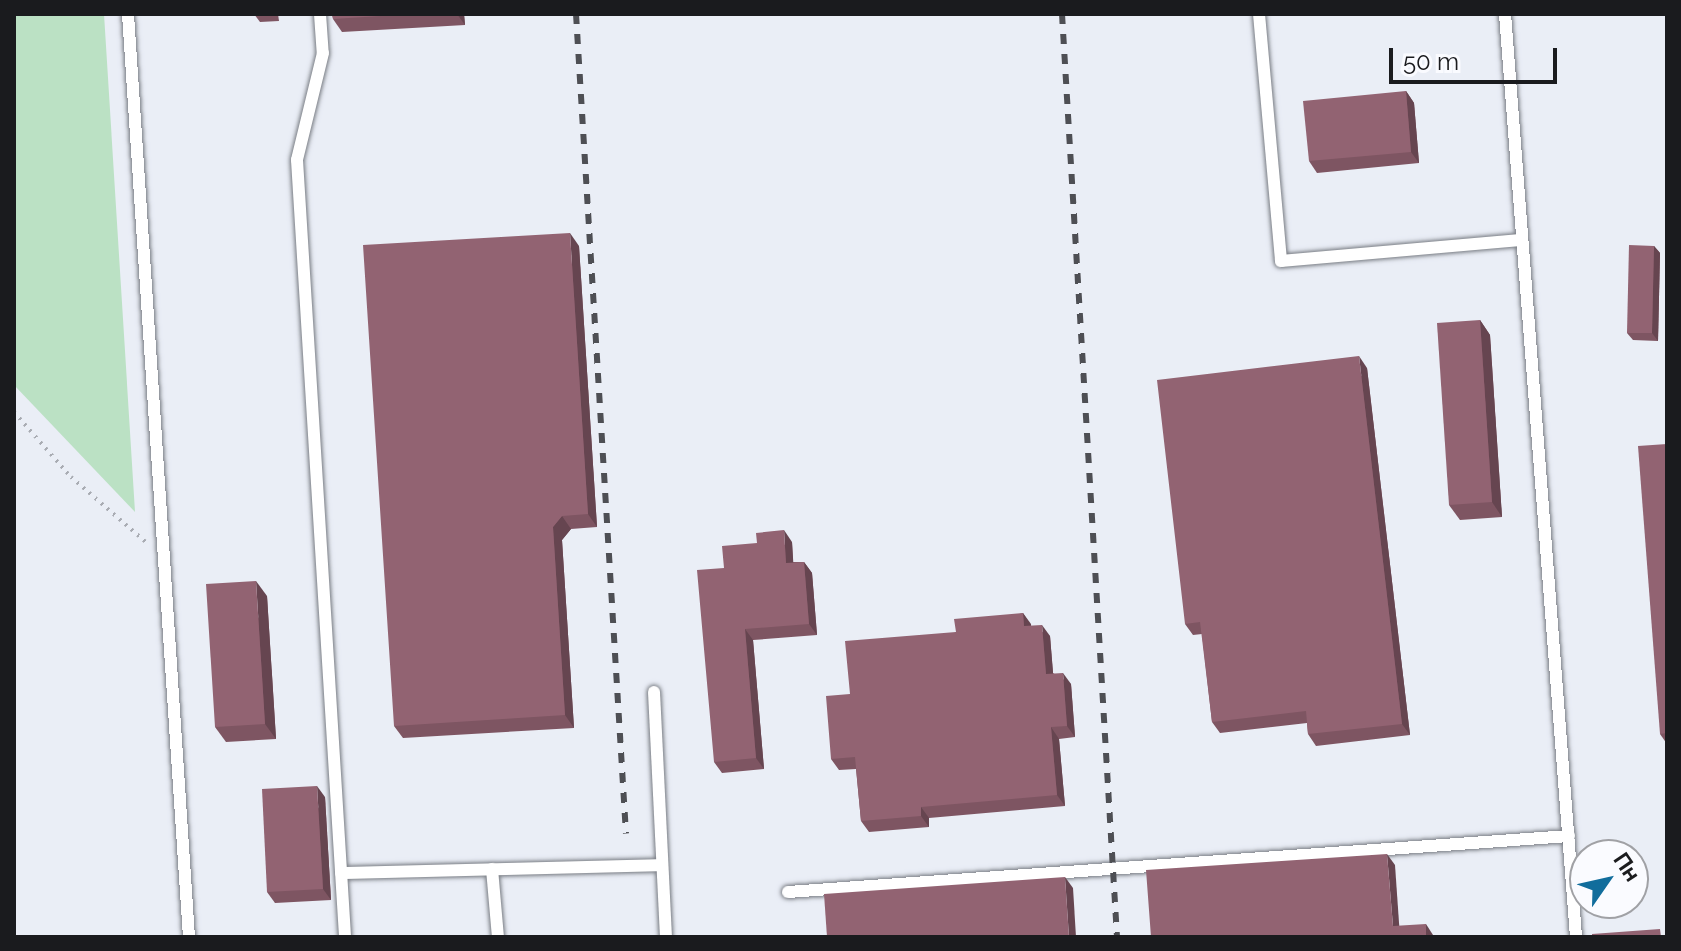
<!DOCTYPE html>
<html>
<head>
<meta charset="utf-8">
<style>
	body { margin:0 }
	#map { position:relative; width:1681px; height:951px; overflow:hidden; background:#eaeef6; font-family:Raleway,sans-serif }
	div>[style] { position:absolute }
	.green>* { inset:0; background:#bbe1c4 }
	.path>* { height:4px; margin-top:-2px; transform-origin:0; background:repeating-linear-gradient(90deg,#a9acb3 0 2px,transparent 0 8px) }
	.roads { filter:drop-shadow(0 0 2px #797d84) drop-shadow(0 0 2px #797d84) }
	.service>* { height:12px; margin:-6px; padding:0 6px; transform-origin:6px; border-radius:6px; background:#fff }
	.rail>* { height:6px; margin-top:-3px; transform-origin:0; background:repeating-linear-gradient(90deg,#4e4f54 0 10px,transparent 0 20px) }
	.wall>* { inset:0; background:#7e5562 }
	.shaded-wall>* { inset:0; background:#664550 }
	.building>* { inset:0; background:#926372 }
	span { translate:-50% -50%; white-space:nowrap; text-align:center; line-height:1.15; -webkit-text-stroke:8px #fafbff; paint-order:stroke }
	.frame { position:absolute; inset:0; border:16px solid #1a1b1e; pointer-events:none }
	.north { position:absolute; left:1569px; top:839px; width:80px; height:80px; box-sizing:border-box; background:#fafbff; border:2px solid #a0a1a5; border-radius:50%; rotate:56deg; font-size:22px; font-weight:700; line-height:32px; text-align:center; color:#1a1b1e }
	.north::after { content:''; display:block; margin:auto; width:28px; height:36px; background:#116d9c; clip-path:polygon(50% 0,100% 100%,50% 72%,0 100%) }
	.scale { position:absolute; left:1389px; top:48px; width:168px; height:36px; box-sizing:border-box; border:4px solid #1a1b1e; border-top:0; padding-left:10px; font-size:24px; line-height:28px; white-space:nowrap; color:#1a1b1e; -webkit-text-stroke:6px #fafbff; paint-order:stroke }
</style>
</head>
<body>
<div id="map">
	<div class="green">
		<i style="clip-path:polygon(14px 14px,104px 14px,135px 512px,14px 385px)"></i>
	</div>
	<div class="path">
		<i style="left:14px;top:412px;width:86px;rotate:48.8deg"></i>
		<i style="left:71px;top:477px;width:101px;rotate:41deg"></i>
	</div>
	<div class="roads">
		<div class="service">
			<i style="left:128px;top:14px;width:925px;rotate:86.22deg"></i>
			<i style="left:320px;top:14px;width:39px;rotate:86deg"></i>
			<i style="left:323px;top:53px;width:110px;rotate:103.7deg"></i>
			<i style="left:297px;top:160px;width:778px;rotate:86.46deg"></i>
			<i style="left:1259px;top:14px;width:248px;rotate:84.9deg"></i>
			<i style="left:1281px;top:261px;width:240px;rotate:-5deg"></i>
			<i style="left:1505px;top:14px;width:926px;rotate:85.6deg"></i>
			<i style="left:654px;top:692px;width:245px;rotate:87.2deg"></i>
			<i style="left:492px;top:869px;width:68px;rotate:85deg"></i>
			<i style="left:341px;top:873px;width:320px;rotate:-1.4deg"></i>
			<i style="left:788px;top:892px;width:783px;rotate:-4.1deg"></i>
		</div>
	</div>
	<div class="rail">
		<i style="left:576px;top:14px;width:821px;rotate:86.51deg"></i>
		<i style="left:1062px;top:14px;width:925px;rotate:86.59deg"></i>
	</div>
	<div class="wall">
		<i style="clip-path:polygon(254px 14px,278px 14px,279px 21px,260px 22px)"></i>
		<i style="clip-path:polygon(332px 14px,464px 14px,465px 25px,342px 32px,333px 19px)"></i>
		<i style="clip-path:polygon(1406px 91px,1414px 103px,1419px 163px,1317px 173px,1309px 161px)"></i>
		<i style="clip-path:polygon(579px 246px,597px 527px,571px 529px,562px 540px,574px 728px,403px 738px,394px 726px)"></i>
		<i style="clip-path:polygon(1654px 246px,1660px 253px,1658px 341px,1633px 340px,1627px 333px)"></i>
		<i style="clip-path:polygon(1480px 320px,1490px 335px,1502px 517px,1460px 520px,1449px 505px)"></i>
		<i style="clip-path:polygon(1367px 368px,1410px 735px,1316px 746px,1308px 734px,1307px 723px,1220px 733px,1212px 722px,1202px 634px,1193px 635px,1185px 624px)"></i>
		<i style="clip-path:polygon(1667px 444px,1667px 744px,1660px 734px)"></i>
		<i style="clip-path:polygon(792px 542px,793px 562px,804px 562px,812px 573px,817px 635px,753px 640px,764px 769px,722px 773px,714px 762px,724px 568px)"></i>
		<i style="clip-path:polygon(267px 596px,276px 739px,226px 742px,215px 727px)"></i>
		<i style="clip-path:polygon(1023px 613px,1031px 626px,1050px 636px,1053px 673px,1071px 684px,1075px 737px,1059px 739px,1065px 806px,929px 818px,929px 827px,869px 832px,861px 821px,856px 769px,839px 770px,831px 759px,850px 694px,956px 632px)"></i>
		<i style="clip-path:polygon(325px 797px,331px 900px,275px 903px,267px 892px)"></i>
	</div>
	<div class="shaded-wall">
		<i style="clip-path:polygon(457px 14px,464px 14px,465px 25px)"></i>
		<i style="clip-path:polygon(1406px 91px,1414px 103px,1419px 163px,1411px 152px)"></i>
		<i style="clip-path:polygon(570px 233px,579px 246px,597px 527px,588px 514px)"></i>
		<i style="clip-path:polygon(1654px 246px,1660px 253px,1658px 341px,1652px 333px)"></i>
		<i style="clip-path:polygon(1480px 320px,1490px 335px,1502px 517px,1492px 502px)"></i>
		<i style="clip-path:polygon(1359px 356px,1367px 368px,1410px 735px,1402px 724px)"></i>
		<i style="clip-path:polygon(562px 516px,571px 529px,562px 540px,574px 728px,565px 715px,553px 527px)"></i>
		<i style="clip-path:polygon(784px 530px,792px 542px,794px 574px,786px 563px)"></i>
		<i style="clip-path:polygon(804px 562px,812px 573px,817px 635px,809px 624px)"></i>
		<i style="clip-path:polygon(256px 581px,267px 596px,276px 739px,265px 724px)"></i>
		<i style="clip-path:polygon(1023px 613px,1031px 624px,1032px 638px,1024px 626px)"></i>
		<i style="clip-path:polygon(1042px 625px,1050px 636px,1054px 685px,1046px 674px)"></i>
		<i style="clip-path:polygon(745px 629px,753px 640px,764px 769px,756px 758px)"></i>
		<i style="clip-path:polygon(1063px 673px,1071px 684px,1075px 737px,1067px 726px)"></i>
		<i style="clip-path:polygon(1051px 727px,1059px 739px,1065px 806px,1057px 795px)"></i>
		<i style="clip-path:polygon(317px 786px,325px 797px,331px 900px,323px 889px)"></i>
		<i style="clip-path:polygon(921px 807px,929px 818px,929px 827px,921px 816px)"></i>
		<i style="clip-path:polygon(1387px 854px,1395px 865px,1400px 937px,1393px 926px)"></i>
		<i style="clip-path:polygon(1065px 877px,1073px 888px,1076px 937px,1069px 937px)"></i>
		<i style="clip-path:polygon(1426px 924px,1433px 935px,1433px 937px,1426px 937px)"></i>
	</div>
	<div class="building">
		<i style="clip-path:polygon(332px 14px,412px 14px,333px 19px)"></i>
		<i style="clip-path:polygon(1406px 91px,1411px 152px,1309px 161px,1303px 101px)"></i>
		<i style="clip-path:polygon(570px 233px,588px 514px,562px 516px,553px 527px,565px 715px,394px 726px,363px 245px)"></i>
		<i style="clip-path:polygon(1629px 245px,1654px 246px,1652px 333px,1627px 333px)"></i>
		<i style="clip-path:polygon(1480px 320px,1492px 502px,1449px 505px,1437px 323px)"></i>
		<i style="clip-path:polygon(1359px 356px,1402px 724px,1308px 734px,1306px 711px,1212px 722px,1200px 622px,1185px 624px,1157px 380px)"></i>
		<i style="clip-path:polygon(1667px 444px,1667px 733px,1660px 734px,1638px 446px)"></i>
		<i style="clip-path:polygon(784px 530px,786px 563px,804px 562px,809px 624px,745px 629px,756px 758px,714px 762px,697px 570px,724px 568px,722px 546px,757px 543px,756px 533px)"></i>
		<i style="clip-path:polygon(256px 581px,265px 724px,215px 727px,206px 584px)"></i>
		<i style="clip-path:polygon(1023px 613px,1024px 626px,1042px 625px,1046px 674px,1063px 673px,1067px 726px,1051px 727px,1057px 795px,921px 807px,921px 816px,861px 821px,855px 757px,831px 759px,826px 696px,850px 694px,845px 641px,956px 632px,954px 619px)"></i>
		<i style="clip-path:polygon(317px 786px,323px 889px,267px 892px,262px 789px)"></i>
		<i style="clip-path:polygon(1387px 854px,1393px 926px,1426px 924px,1426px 937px,1151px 937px,1146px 870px)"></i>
		<i style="clip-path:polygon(1065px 877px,1069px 937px,827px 937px,824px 894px)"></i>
		<i style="clip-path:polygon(1660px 929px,1661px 937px,1592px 937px,1592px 934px)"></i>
	</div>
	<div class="frame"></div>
	<div class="north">Пн</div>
	<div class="scale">50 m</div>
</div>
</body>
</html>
